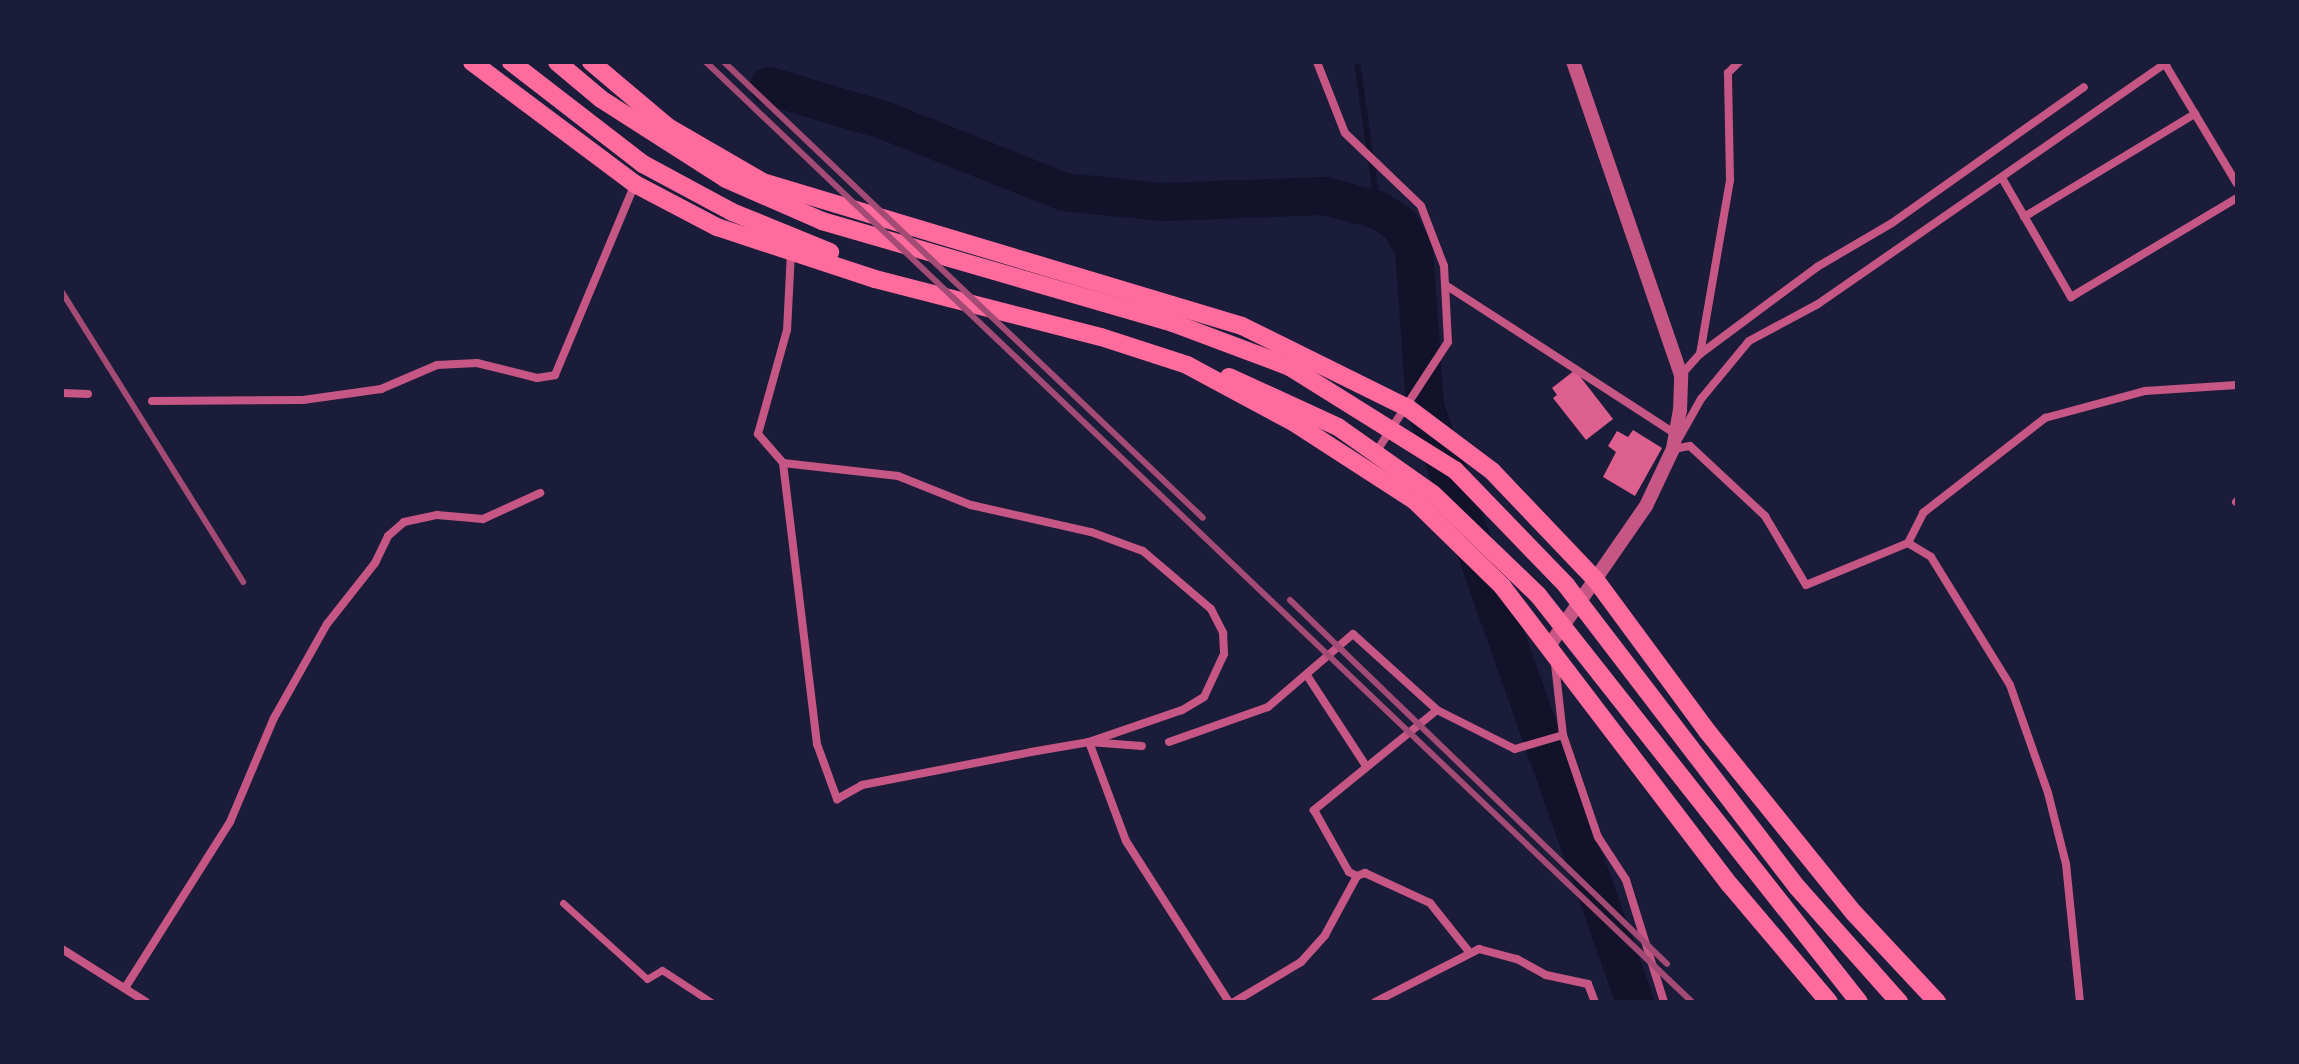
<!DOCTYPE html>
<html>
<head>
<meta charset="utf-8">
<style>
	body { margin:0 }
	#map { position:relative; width:2299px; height:1064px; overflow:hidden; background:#1b1b3a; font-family:"Playfair Display",serif }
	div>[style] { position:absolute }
	.stream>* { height:6px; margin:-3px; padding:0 3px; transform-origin:3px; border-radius:3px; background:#12122b }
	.river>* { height:38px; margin:-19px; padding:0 19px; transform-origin:19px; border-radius:19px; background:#12122b }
	.building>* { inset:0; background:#dd5f8e }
	.pedestrian>* { height:7px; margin:-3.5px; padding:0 3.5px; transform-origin:3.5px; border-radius:3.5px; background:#c65784 }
	.minor>* { height:8px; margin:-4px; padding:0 4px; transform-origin:4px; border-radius:4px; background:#c65784 }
	.tertiary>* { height:14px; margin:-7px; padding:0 7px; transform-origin:7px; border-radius:7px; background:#c65784 }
	.primary>* { height:18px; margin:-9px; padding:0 9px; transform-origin:9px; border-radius:9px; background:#ff6b9d }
	.rail>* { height:6px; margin:-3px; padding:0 3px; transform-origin:3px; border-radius:3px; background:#a44b75 }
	span { translate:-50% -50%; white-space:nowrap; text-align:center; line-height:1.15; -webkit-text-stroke:6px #1b1b3a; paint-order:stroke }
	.frame { position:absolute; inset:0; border:64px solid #1b1b3a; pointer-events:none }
</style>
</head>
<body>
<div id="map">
	<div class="stream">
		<i style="left:1357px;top:62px;width:149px;rotate:81.9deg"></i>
	</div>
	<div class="river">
		<i style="left:769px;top:86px;width:122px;rotate:16.7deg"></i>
		<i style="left:886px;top:121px;width:192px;rotate:21.7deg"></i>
		<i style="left:1064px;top:192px;width:100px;rotate:5.8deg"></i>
		<i style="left:1163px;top:202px;width:162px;rotate:-2.1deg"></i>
		<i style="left:1325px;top:196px;width:55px;rotate:14.8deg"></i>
		<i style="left:1378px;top:210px;width:27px;rotate:34deg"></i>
		<i style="left:1400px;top:225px;width:28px;rotate:60deg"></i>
		<i style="left:1414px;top:249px;width:158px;rotate:86deg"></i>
		<i style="left:1425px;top:407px;width:631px;rotate:70.56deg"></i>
	</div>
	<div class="building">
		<i style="clip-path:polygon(1575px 370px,1613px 419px,1586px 440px,1553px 398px,1557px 395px,1552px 388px)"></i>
		<i style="clip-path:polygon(1633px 430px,1662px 448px,1635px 496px,1603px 477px,1616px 452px,1608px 446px,1617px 431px,1628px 437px)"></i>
	</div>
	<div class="pedestrian">
		<i style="left:563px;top:903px;width:113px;rotate:42.1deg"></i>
		<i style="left:647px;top:979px;width:17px;rotate:-31deg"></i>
		<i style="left:662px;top:970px;width:59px;rotate:33.1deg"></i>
	</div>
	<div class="minor">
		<i style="left:1317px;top:62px;width:76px;rotate:68.5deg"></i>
		<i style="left:1345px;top:133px;width:105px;rotate:43.8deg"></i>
		<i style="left:1421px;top:206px;width:64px;rotate:69deg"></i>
		<i style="left:1444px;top:266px;width:76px;rotate:87deg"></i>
		<i style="left:1448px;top:342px;width:135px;rotate:123.2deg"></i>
		<i style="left:2165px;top:64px;width:140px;rotate:59deg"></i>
		<i style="left:2002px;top:178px;width:138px;rotate:59.9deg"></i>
		<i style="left:2071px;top:297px;width:193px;rotate:-30.8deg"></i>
		<i style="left:2024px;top:217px;width:200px;rotate:-31.1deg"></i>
		<i style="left:791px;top:252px;width:78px;rotate:92.9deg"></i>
		<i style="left:787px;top:330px;width:108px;rotate:105.6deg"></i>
		<i style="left:758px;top:434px;width:38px;rotate:49deg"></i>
		<i style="left:783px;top:463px;width:116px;rotate:6.4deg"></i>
		<i style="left:898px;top:476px;width:79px;rotate:21.7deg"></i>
		<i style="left:971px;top:505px;width:123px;rotate:12.7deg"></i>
		<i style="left:1091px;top:532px;width:55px;rotate:20.1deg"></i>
		<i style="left:1143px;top:551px;width:89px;rotate:40.5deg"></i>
		<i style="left:1211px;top:609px;width:27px;rotate:63deg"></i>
		<i style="left:1223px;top:633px;width:21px;rotate:87deg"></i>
		<i style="left:1224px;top:654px;width:47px;rotate:114.9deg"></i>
		<i style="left:1204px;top:697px;width:26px;rotate:149deg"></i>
		<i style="left:1182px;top:710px;width:98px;rotate:161deg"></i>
		<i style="left:1089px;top:742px;width:106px;rotate:69.5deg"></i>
		<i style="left:1126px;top:841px;width:191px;rotate:57.4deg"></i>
		<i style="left:1447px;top:286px;width:273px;rotate:32.9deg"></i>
		<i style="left:1700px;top:354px;width:146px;rotate:-36.6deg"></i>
		<i style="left:1817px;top:267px;width:87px;rotate:-30.4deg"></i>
		<i style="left:1892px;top:223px;width:235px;rotate:-35.3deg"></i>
		<i style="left:1681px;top:375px;width:28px;rotate:-48deg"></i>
		<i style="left:1700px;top:354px;width:177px;rotate:-80.2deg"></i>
		<i style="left:1730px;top:180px;width:107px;rotate:-91.1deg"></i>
		<i style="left:1728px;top:73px;width:16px;rotate:-45deg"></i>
		<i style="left:62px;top:393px;width:26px;rotate:2deg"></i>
		<i style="left:152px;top:401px;width:151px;rotate:-0.4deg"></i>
		<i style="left:303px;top:400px;width:79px;rotate:-8deg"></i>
		<i style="left:381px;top:389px;width:61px;rotate:-23.2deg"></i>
		<i style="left:437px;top:365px;width:40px;rotate:-2.9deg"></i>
		<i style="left:477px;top:363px;width:62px;rotate:14deg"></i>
		<i style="left:537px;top:378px;width:18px;rotate:-9deg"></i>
		<i style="left:555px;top:375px;width:205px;rotate:-67.3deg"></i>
		<i style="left:1679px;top:438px;width:45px;rotate:-60.6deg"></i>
		<i style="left:1701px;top:399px;width:75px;rotate:-50.4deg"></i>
		<i style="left:1749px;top:341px;width:78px;rotate:-28.2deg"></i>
		<i style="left:1818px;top:304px;width:425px;rotate:-34.7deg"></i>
		<i style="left:1673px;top:449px;width:17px;rotate:-10deg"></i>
		<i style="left:1690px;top:446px;width:103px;rotate:43deg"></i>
		<i style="left:1765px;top:516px;width:80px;rotate:59.3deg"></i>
		<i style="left:1806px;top:585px;width:110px;rotate:-22.4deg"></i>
		<i style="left:1908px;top:543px;width:27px;rotate:31deg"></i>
		<i style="left:1931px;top:557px;width:150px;rotate:58.3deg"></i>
		<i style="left:2010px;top:685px;width:114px;rotate:70.6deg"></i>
		<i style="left:2048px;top:793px;width:73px;rotate:75.8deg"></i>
		<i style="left:2066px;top:864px;width:139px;rotate:84.2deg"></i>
		<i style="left:783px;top:463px;width:283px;rotate:83.1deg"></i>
		<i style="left:817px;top:744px;width:59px;rotate:70deg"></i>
		<i style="left:837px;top:799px;width:29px;rotate:-29deg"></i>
		<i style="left:862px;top:785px;width:172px;rotate:-11deg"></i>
		<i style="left:1031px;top:752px;width:59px;rotate:-9.8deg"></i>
		<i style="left:1089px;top:742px;width:53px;rotate:4.3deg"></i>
		<i style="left:2236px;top:502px;width:1px;rotate:-45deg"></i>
		<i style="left:1908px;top:543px;width:34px;rotate:-63deg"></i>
		<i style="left:1923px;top:513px;width:155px;rotate:-37.9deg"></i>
		<i style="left:2045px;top:418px;width:104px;rotate:-15.1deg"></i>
		<i style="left:2145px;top:391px;width:92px;rotate:-3.7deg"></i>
		<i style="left:1555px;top:664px;width:71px;rotate:83.6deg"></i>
		<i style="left:1563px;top:735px;width:108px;rotate:71.1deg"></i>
		<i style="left:1598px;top:837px;width:51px;rotate:56.9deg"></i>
		<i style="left:1626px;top:880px;width:128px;rotate:72.7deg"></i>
		<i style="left:1308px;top:677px;width:106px;rotate:56.9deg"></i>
		<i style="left:1437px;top:710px;width:87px;rotate:26.6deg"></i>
		<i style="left:1515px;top:749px;width:50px;rotate:-16.3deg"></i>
		<i style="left:1169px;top:742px;width:105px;rotate:-19.5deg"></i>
		<i style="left:1268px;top:707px;width:112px;rotate:-40.7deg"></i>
		<i style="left:1353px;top:634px;width:113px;rotate:42.1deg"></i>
		<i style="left:1437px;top:710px;width:159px;rotate:140.9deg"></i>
		<i style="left:1314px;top:810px;width:71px;rotate:60.6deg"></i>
		<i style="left:1349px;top:872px;width:9px;rotate:27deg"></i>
		<i style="left:62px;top:949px;width:99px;rotate:32.2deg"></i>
		<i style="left:125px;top:988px;width:196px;rotate:-57.7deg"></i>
		<i style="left:230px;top:822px;width:113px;rotate:-67.1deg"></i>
		<i style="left:274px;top:718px;width:108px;rotate:-60.6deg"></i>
		<i style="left:327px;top:624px;width:78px;rotate:-51.8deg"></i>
		<i style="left:375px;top:563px;width:30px;rotate:-64deg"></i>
		<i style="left:388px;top:536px;width:21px;rotate:-41deg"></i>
		<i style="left:404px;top:522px;width:34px;rotate:-12deg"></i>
		<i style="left:437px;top:515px;width:46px;rotate:5deg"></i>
		<i style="left:483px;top:519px;width:63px;rotate:-24.5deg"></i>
		<i style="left:1234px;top:1002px;width:78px;rotate:-30.8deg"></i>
		<i style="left:1301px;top:962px;width:36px;rotate:-48deg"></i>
		<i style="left:1325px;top:935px;width:67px;rotate:-61.5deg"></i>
		<i style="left:1357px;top:876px;width:9px;rotate:-21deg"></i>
		<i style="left:1365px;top:873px;width:72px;rotate:24.8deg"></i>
		<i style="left:1430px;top:903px;width:64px;rotate:51.3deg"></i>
		<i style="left:1375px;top:1002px;width:117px;rotate:-27deg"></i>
		<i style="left:1479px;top:949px;width:39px;rotate:15deg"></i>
		<i style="left:1517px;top:959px;width:33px;rotate:29deg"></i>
		<i style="left:1546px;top:975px;width:43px;rotate:12.1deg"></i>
		<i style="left:1588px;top:984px;width:19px;rotate:69deg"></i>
	</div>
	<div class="tertiary">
		<i style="left:1549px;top:646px;width:170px;rotate:-55.3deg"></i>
		<i style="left:1646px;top:506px;width:63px;rotate:-64.7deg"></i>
		<i style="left:1673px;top:449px;width:39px;rotate:-80deg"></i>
		<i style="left:1680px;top:411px;width:36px;rotate:-88deg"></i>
		<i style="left:1681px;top:375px;width:331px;rotate:-109deg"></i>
	</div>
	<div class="primary">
		<i style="left:472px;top:62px;width:204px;rotate:36.8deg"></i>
		<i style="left:635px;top:184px;width:93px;rotate:27.7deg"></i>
		<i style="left:717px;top:227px;width:166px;rotate:18.2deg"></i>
		<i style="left:875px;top:279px;width:233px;rotate:14.4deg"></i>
		<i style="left:1101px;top:337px;width:90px;rotate:18deg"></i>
		<i style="left:1187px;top:365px;width:120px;rotate:28.3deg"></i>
		<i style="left:1293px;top:422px;width:145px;rotate:32.9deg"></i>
		<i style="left:1415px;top:501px;width:122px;rotate:44.3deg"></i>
		<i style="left:1502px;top:586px;width:376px;rotate:52.7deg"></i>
		<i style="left:1730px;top:885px;width:153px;rotate:49.8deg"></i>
		<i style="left:511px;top:62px;width:167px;rotate:37.7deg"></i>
		<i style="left:643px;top:164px;width:101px;rotate:28.3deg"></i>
		<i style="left:732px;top:212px;width:106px;rotate:22.2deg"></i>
		<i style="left:557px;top:62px;width:57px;rotate:40.1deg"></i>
		<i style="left:601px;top:99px;width:148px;rotate:32.6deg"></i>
		<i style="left:726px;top:179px;width:105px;rotate:23.6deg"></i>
		<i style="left:822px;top:221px;width:366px;rotate:16.2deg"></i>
		<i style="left:1173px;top:323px;width:125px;rotate:20.6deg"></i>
		<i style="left:1290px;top:367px;width:195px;rotate:32deg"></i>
		<i style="left:1455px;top:470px;width:160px;rotate:46deg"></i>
		<i style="left:1566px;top:585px;width:380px;rotate:52.6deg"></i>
		<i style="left:1797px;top:887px;width:154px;rotate:48.4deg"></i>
		<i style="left:591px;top:62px;width:101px;rotate:40.2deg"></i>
		<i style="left:668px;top:127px;width:110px;rotate:30.1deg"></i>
		<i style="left:763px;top:182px;width:500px;rotate:16.73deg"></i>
		<i style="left:1242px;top:326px;width:185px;rotate:26.3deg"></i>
		<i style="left:1408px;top:408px;width:105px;rotate:36.9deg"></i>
		<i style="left:1492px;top:471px;width:149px;rotate:46.4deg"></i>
		<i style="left:1595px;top:579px;width:189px;rotate:53.6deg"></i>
		<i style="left:1707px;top:731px;width:234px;rotate:51.1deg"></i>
		<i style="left:1854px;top:913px;width:122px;rotate:47deg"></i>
		<i style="left:1229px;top:377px;width:120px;rotate:24.6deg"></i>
		<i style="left:1338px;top:427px;width:116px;rotate:35.2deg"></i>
		<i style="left:1433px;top:494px;width:146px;rotate:43.9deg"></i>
		<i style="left:1538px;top:595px;width:518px;rotate:51.74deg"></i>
	</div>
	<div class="rail">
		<i style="left:706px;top:62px;width:1362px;rotate:43.63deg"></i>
		<i style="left:724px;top:62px;width:661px;rotate:43.59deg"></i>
		<i style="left:62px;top:292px;width:342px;rotate:58deg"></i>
		<i style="left:1290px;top:600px;width:524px;rotate:43.99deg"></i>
	</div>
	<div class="frame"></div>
</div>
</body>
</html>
